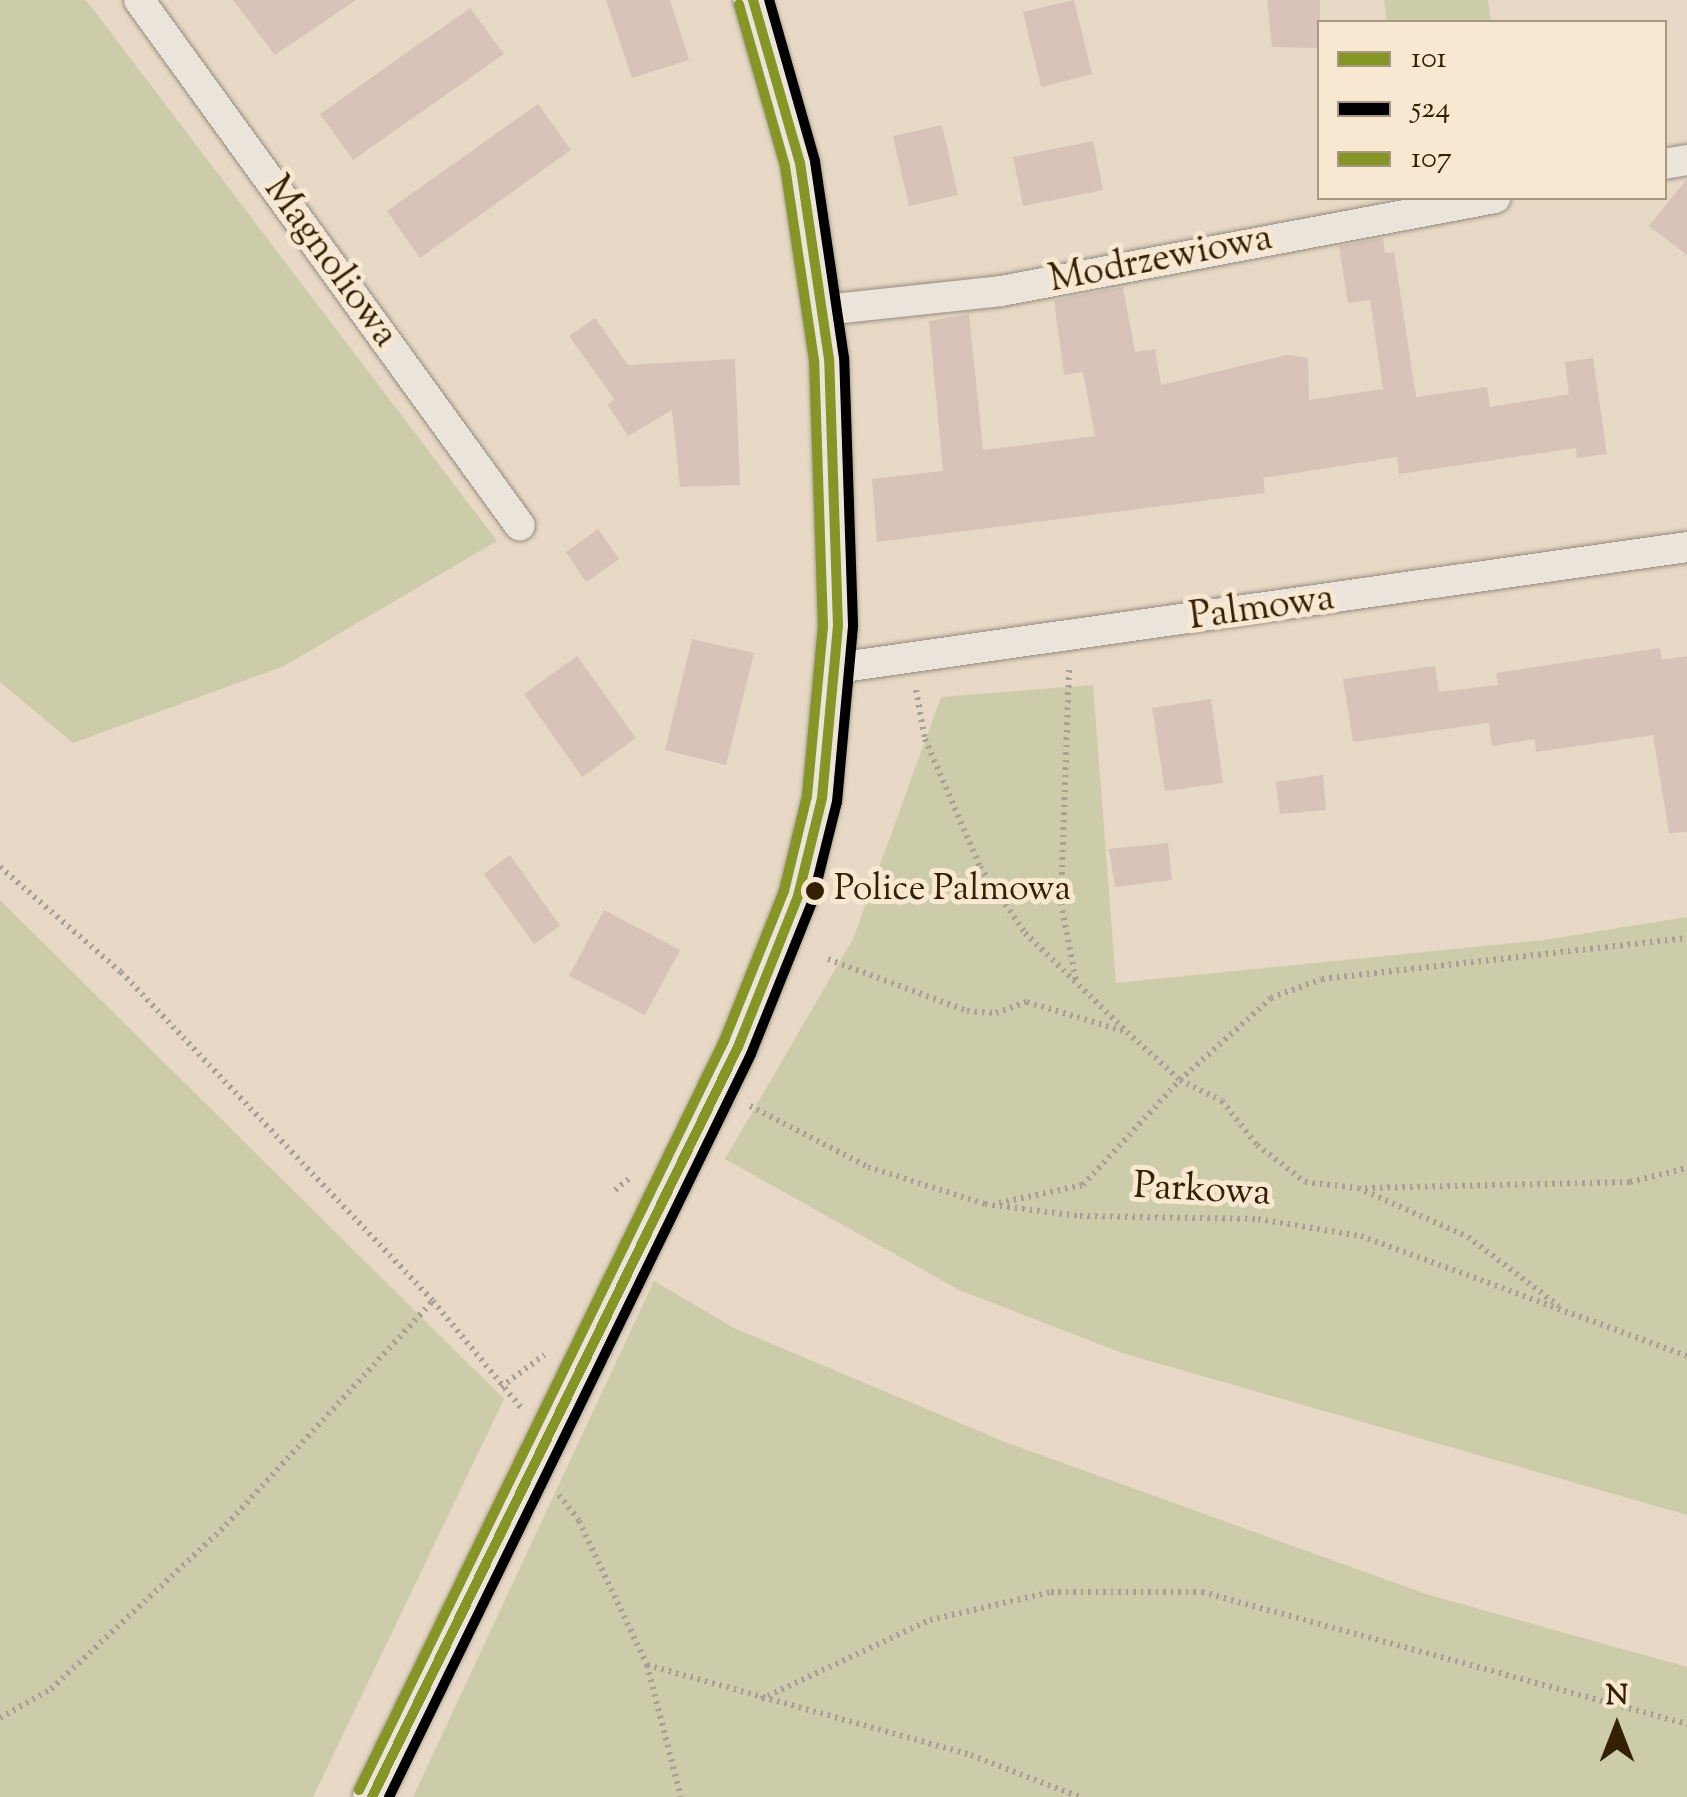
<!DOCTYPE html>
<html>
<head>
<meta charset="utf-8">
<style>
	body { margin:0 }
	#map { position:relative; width:1687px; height:1797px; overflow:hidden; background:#e7d9c6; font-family:"Sorts Mill Goudy",serif }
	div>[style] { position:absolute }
	.green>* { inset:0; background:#cca }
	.building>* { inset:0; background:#d7c3b7 }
	.path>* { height:6px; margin-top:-3px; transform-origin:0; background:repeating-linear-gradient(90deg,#a7a096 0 2.5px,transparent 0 7.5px) }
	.roads { filter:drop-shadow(0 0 2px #968b7d) drop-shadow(0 0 2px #968b7d) }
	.minor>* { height:30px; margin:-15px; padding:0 15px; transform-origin:15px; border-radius:15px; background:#ebe4da }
	.tertiary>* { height:38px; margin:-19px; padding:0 19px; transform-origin:19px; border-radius:19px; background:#ebe4da }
	.bus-1>* { height:10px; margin:-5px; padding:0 5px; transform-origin:5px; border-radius:5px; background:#869626 }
	.bus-2>* { height:10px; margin:-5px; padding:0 5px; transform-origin:5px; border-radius:5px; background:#000 }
	.bus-3>* { height:10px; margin:-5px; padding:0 5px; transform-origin:5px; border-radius:5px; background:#869626 }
	.dots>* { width:28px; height:28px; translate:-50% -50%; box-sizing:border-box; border:5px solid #f8e8d2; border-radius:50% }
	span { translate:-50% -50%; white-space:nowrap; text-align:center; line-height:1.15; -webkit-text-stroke:10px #f8e8d2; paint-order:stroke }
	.bus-label { font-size:36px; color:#332005 }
	.left { translate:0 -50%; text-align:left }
	.street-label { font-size:38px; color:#332005 }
	.legend { position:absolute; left:1317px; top:20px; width:350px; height:180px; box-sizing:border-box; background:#f8e8d2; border:2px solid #a99880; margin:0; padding:12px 18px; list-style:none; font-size:30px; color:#332005 }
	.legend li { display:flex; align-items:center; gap:20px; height:50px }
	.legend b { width:50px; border:2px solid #a99880 }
	.north { position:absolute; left:1567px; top:1677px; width:100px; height:100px; -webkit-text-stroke:8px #f8e8d2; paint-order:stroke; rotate:0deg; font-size:28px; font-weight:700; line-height:40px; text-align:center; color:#332005 }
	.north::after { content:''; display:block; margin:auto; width:35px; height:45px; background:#332005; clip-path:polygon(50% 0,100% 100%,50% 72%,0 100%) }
</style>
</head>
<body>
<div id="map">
	<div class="green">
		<i style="clip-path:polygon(0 0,86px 0,497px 541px,284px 666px,73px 743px,0 682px)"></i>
		<i style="clip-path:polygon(1384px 0,1488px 0,1491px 22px,1387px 22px)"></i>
		<i style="clip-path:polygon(1093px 685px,1116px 983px,1544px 940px,1687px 917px,1687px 1515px,1122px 1353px,959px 1290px,725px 1159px,853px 939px,941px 697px)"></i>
		<i style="clip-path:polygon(0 900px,504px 1399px,313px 1797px,0 1797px)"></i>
		<i style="clip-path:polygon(654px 1281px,734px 1328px,1005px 1442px,1429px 1595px,1687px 1667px,1687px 1797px,413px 1797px)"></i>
	</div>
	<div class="building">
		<i style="clip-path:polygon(233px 0,356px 0,275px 55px)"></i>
		<i style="clip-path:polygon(606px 0,670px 0,689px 60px,632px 78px)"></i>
		<i style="clip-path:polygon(1074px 0,1092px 74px,1041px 87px,1023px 12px)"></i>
		<i style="clip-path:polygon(1267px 0,1320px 0,1320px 48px,1272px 47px)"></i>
		<i style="clip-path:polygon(470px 8px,504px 54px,353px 160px,320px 114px)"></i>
		<i style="clip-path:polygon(538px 104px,571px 150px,420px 258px,387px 211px)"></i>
		<i style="clip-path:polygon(942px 125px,958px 195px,909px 206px,893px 136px)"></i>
		<i style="clip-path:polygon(1093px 141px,1103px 190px,1023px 206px,1013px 157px)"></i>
		<i style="clip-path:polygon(1687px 179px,1687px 255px,1649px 226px)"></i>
		<i style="clip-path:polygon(1383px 238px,1385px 253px,1394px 252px,1416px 397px,1487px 387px,1490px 407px,1569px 394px,1565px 362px,1593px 358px,1607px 454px,1577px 458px,1576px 448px,1399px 474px,1397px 457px,1263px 478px,1265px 493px,877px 542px,872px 479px,943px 471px,929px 321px,969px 314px,983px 450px,1095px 436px,1083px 372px,1064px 375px,1054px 300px,1123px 287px,1135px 352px,1155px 349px,1161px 385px,1287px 355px,1308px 358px,1309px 400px,1383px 389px,1370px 300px,1348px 303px,1339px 246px)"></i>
		<i style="clip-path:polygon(595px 318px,628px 365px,735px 359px,740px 485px,680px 487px,672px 410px,628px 436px,608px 405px,614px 399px,569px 336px)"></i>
		<i style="clip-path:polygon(598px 529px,619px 559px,586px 582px,566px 552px)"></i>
		<i style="clip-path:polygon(692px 639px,754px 653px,726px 765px,665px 750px)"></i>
		<i style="clip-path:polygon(1660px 648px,1662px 660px,1687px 656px,1687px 832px,1669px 833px,1653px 735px,1536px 752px,1535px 739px,1492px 746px,1489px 723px,1353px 742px,1343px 679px,1435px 666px,1439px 692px,1498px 685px,1496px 673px)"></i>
		<i style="clip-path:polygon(577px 656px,636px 738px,582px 777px,524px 694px)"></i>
		<i style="clip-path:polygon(1211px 699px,1223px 783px,1165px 791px,1152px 708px)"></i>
		<i style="clip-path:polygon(1323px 775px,1326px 810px,1280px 814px,1276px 782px)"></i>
		<i style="clip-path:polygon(1168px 843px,1172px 880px,1115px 887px,1109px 849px)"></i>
		<i style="clip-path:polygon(510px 855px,560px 926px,534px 944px,484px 874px)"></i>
		<i style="clip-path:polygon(604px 910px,680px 950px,645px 1015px,569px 976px)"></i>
	</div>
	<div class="path">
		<i style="left:1069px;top:670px;width:233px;rotate:92deg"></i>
		<i style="left:1061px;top:903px;width:79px;rotate:79.1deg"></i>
		<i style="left:916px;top:690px;width:50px;rotate:79.6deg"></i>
		<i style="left:925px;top:739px;width:139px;rotate:66.7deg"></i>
		<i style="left:980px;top:867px;width:80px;rotate:55.7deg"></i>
		<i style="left:1025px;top:933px;width:141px;rotate:44.1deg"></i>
		<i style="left:0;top:867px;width:160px;rotate:41deg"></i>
		<i style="left:121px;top:972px;width:453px;rotate:46.5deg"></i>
		<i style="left:433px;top:1301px;width:140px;rotate:50.5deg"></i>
		<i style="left:828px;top:959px;width:148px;rotate:20.5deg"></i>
		<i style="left:967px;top:1011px;width:29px;rotate:4deg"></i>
		<i style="left:996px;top:1013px;width:33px;rotate:-20deg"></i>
		<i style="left:1027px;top:1002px;width:104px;rotate:16.7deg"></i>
		<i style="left:1127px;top:1032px;width:72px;rotate:42.2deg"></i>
		<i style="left:1180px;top:1080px;width:47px;rotate:26.6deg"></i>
		<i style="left:1222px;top:1101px;width:56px;rotate:51.5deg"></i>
		<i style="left:1257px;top:1145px;width:61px;rotate:37.6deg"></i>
		<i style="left:1305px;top:1182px;width:53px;rotate:6.5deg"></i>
		<i style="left:1358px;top:1188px;width:120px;rotate:24deg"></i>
		<i style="left:1468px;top:1237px;width:114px;rotate:37.2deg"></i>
		<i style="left:750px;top:1106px;width:133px;rotate:27.3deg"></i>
		<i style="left:868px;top:1167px;width:123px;rotate:17.5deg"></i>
		<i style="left:985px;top:1204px;width:96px;rotate:7.2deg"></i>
		<i style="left:1080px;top:1216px;width:178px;rotate:1deg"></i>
		<i style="left:1258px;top:1219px;width:104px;rotate:9.4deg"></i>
		<i style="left:1361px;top:1236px;width:347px;rotate:20.2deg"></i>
		<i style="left:1365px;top:1188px;width:265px;rotate:-1.3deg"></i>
		<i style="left:1630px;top:1182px;width:59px;rotate:-13.8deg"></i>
		<i style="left:615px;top:1190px;width:19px;rotate:-39deg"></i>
		<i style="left:999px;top:1203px;width:86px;rotate:-12.1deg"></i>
		<i style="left:1083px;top:1185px;width:143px;rotate:-47.3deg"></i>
		<i style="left:1180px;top:1080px;width:122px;rotate:-42deg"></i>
		<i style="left:1271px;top:998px;width:54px;rotate:-20.4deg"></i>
		<i style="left:1322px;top:979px;width:367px;rotate:-6.4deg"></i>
		<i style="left:501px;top:1387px;width:54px;rotate:-36.7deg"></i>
		<i style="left:559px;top:1495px;width:33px;rotate:52deg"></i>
		<i style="left:579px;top:1521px;width:159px;rotate:64.7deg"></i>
		<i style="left:647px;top:1665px;width:136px;rotate:75.6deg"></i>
		<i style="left:647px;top:1665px;width:336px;rotate:15.5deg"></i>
		<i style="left:971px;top:1755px;width:117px;rotate:21.1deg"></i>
		<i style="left:761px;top:1699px;width:187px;rotate:-25.1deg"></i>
		<i style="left:930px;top:1620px;width:124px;rotate:-13deg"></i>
		<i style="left:1051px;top:1592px;width:151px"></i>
		<i style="left:1202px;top:1592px;width:503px;rotate:15.23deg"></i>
		<i style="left:0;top:1718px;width:59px;rotate:-29.6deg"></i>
		<i style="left:51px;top:1689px;width:240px;rotate:-43.1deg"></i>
		<i style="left:226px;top:1525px;width:305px;rotate:-47.3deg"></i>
	</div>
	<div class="roads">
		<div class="minor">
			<i style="left:139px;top:0;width:649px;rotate:54.08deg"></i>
			<i style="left:1664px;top:164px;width:23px;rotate:-10deg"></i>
			<i style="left:824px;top:310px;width:178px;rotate:-6.1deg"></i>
			<i style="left:1001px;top:291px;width:503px;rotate:-10.66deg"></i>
			<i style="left:836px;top:668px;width:860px;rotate:-8.09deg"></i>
		</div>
		<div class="tertiary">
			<i style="left:372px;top:1797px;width:835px;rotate:-63.99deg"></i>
			<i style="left:738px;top:1047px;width:162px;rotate:-68.3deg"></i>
			<i style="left:798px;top:896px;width:101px;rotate:-76.2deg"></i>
			<i style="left:822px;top:798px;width:173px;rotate:-84.7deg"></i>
			<i style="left:838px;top:626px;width:267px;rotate:-91.9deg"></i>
			<i style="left:829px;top:359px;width:198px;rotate:-98.4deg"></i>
			<i style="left:800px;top:163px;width:170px;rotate:-106.1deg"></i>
		</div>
	</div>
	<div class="bus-1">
		<i style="left:372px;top:1797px;width:835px;rotate:-63.99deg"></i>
		<i style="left:738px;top:1047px;width:162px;rotate:-68.3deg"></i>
		<i style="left:798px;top:896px;width:101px;rotate:-76.2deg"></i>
		<i style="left:822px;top:798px;width:173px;rotate:-84.7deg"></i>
		<i style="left:838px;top:626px;width:267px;rotate:-91.9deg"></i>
		<i style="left:829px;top:359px;width:198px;rotate:-98.4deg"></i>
		<i style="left:800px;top:163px;width:170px;rotate:-106.1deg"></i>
	</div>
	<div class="bus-2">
		<i style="left:389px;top:1797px;width:826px;rotate:-64.02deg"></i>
		<i style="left:751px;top:1054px;width:164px;rotate:-68.1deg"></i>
		<i style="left:812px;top:902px;width:103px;rotate:-76deg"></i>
		<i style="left:837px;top:802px;width:178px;rotate:-84.8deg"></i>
		<i style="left:853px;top:625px;width:267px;rotate:-91.9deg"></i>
		<i style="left:844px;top:358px;width:199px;rotate:-98.4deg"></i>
		<i style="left:815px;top:161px;width:167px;rotate:-105.9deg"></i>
	</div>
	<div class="bus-3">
		<i style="left:359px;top:1790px;width:833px;rotate:-64.02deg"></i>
		<i style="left:724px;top:1041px;width:162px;rotate:-68.2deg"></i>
		<i style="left:784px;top:891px;width:98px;rotate:-76.4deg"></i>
		<i style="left:807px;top:796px;width:171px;rotate:-84.6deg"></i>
		<i style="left:823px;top:626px;width:266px;rotate:-91.9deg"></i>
		<i style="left:814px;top:360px;width:196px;rotate:-98.5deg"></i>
		<i style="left:785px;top:166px;width:168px;rotate:-105.9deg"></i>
	</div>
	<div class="dots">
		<i style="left:815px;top:891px;background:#332005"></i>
	</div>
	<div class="bus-label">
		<span class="left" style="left:834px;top:891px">Police Palmowa</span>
	</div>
	<div class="street-label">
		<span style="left:1161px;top:261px;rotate:-11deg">Modrzewiowa</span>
		<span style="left:329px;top:263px;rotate:54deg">Magnoliowa</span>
		<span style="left:1262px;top:610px;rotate:-8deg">Palmowa</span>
		<span style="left:1202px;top:1192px;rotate:3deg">Parkowa</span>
	</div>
	<ul class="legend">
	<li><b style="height:12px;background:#869626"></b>101</li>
	<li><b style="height:12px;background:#000"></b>524</li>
	<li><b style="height:12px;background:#869626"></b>107</li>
	</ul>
	<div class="north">N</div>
</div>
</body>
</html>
